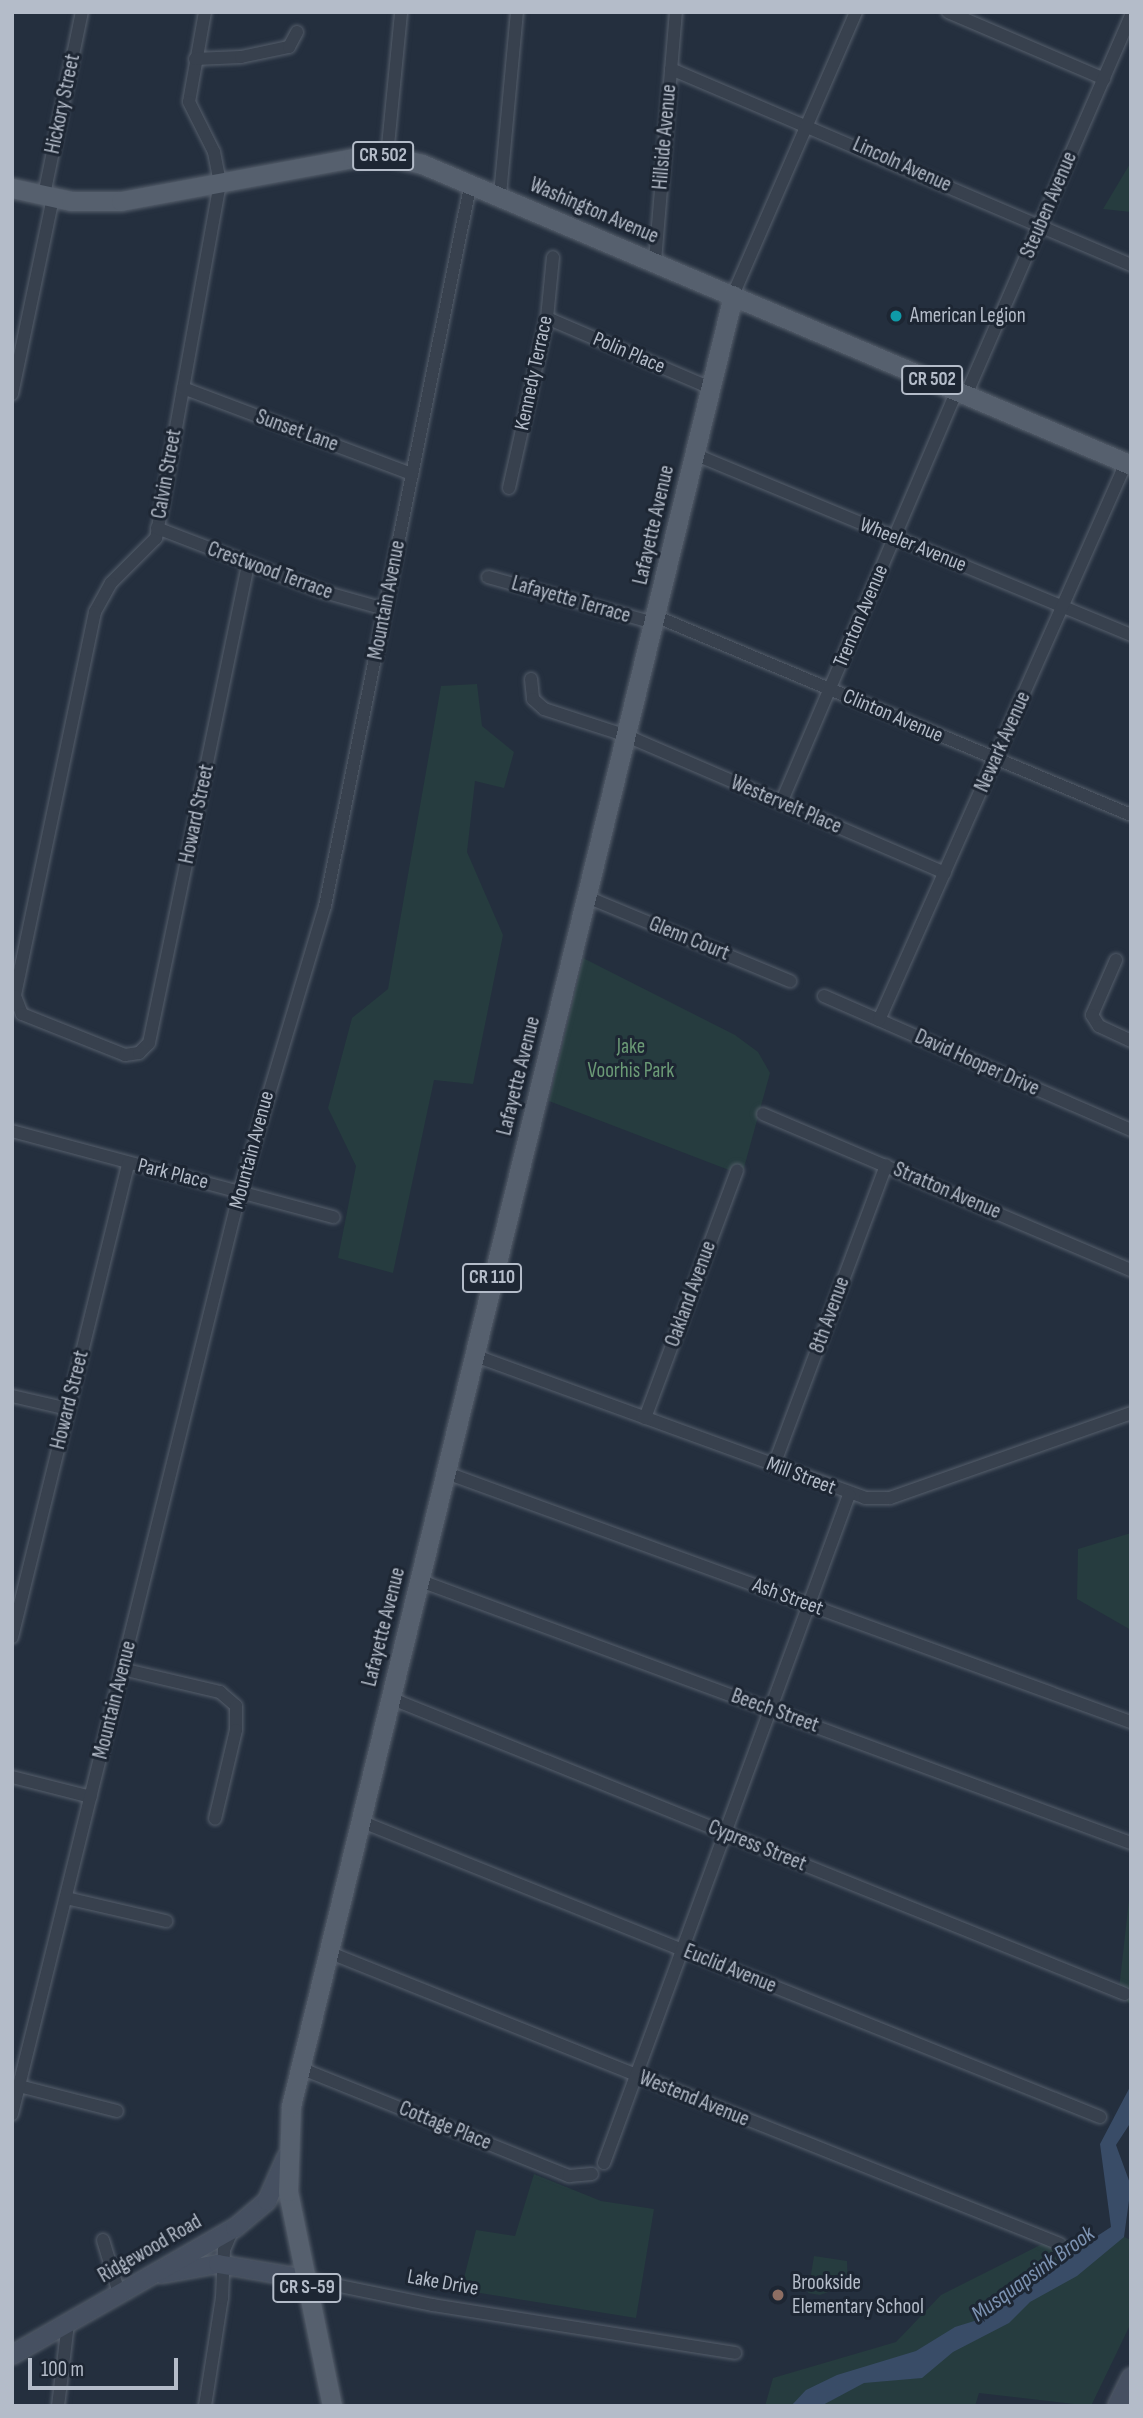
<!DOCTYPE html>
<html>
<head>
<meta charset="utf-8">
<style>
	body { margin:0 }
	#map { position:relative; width:1143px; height:2418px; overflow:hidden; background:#242f3e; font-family:"Sofia Sans Condensed",sans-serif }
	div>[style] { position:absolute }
	.green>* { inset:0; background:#263c3f }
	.water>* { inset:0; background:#394c67 }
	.roads { filter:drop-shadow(0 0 2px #565f6c) drop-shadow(0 0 2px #565f6c) }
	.minor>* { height:12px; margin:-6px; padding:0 6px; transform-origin:6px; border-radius:6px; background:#38414e }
	.secondary>* { height:18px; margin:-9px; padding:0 9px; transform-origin:9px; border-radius:9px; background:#465061 }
	.primary>* { height:19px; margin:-9.5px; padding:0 9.5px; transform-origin:9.5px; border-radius:9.5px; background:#56606e }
	.dots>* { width:19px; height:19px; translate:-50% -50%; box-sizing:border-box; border:4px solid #1d2633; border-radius:50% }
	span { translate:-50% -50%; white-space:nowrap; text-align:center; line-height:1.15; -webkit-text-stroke:6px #1d2633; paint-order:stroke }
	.shield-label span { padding:2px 5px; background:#1d2633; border:2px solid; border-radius:5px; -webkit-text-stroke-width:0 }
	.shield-label { font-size:19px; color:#b4bcc9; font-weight:700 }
	.street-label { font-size:21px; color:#b4bcc9 }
	.poi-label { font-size:21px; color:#b4bcc9 }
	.left { translate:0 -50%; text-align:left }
	.park-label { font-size:21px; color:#6b9a76 }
	.water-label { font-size:23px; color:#7c92b1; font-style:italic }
	.frame { position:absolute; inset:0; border:14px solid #b4bcc9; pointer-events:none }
	.scale { position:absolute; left:28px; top:2358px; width:150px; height:32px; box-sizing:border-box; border:4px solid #b4bcc9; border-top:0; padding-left:9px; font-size:21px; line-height:24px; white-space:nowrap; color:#b4bcc9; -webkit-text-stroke:5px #1d2633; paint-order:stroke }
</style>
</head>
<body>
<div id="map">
	<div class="green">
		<i style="clip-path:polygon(1131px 162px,1131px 212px,1103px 209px)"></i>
		<i style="clip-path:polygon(477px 684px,482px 726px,514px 752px,504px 788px,475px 781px,467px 852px,503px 935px,473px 1084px,434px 1080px,393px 1273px,338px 1258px,356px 1166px,328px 1108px,352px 1018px,388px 989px,441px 686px)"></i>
		<i style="clip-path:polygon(583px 958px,735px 1035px,758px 1052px,770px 1073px,742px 1175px,549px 1101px)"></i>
		<i style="clip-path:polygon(1131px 1533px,1131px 1630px,1077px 1599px,1078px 1549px)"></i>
		<i style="clip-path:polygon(1131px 1882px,1131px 2007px,1119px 1989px)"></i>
		<i style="clip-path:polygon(534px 2174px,601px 2201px,654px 2209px,636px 2318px,461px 2290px,476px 2230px,515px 2236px)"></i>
		<i style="clip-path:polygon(1124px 2237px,1131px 2240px,1131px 2323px,1091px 2406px,979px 2393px,975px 2406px,765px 2406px,773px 2378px,896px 2342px,941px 2295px,1048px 2241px)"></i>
		<i style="clip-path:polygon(814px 2256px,847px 2261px,848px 2285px,820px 2295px,808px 2293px)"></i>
	</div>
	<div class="water">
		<i style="clip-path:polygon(1131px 2085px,1131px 2122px,1116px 2145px,1131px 2186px,1124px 2237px,1077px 2276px,1030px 2302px,1009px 2323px,953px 2352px,922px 2378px,864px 2383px,821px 2406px,791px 2406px,806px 2390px,837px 2375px,916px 2351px,955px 2327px,987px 2317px,1022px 2285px,1111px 2227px,1100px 2144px)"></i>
	</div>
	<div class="roads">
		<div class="minor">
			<i style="left:205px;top:12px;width:91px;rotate:100.1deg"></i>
			<i style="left:189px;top:102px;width:56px;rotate:63.4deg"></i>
			<i style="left:214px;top:152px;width:32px;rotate:79deg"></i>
			<i style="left:220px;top:183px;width:361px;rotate:100.2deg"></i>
			<i style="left:156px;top:538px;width:64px;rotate:135deg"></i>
			<i style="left:111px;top:583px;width:33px;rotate:119deg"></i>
			<i style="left:95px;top:612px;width:392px;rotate:101.8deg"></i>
			<i style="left:15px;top:996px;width:19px;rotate:69deg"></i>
			<i style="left:22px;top:1014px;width:111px;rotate:21.7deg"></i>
			<i style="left:125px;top:1055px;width:14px;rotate:-8deg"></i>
			<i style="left:139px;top:1053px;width:14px;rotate:-45deg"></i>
			<i style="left:149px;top:1043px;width:489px;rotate:-78.3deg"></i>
			<i style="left:948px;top:12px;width:170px;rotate:23.2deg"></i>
			<i style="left:195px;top:59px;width:46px;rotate:-2.5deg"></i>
			<i style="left:241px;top:57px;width:49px;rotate:-11.8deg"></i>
			<i style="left:289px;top:47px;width:17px;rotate:-62deg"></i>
			<i style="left:671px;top:69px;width:500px;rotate:23.08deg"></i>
			<i style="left:387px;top:156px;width:145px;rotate:-84.4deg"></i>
			<i style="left:44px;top:195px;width:187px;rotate:-78.3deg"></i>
			<i style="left:500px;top:195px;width:184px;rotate:-84.7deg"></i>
			<i style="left:655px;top:261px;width:250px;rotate:-85.2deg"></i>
			<i style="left:733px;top:295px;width:309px;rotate:-66.5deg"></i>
			<i style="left:547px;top:318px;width:177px;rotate:23.2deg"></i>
			<i style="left:183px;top:388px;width:245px;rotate:20.6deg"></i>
			<i style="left:12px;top:394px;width:201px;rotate:-78.2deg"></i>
			<i style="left:966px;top:395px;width:414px;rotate:-66.5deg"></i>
			<i style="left:694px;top:454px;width:473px;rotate:22.5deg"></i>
			<i style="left:509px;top:488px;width:174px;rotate:-77.4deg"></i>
			<i style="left:547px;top:318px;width:61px;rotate:-84.4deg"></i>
			<i style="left:157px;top:528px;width:179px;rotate:21deg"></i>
			<i style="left:324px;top:592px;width:63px;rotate:15.6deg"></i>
			<i style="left:488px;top:577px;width:172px;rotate:15.5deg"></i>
			<i style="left:655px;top:616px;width:516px;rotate:22.69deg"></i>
			<i style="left:531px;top:679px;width:20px;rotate:84deg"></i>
			<i style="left:533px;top:699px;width:15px;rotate:42deg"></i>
			<i style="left:544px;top:709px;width:87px;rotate:18deg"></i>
			<i style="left:627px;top:736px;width:346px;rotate:23.3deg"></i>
			<i style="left:781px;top:803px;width:448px;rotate:-66.9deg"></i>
			<i style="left:587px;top:897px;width:220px;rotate:22.5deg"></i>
			<i style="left:1116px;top:960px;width:60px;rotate:113.6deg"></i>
			<i style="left:1092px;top:1015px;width:13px;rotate:58deg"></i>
			<i style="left:1099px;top:1026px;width:35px;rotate:25deg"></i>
			<i style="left:824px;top:996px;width:335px;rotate:23.6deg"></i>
			<i style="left:879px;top:1020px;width:609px;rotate:-66.09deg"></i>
			<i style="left:763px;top:1114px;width:400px;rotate:23deg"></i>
			<i style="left:12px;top:1131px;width:333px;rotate:15deg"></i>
			<i style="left:473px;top:1355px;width:417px;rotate:20deg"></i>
			<i style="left:865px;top:1498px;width:25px"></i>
			<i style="left:890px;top:1498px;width:256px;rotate:-19.4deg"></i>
			<i style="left:12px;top:1396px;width:57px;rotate:13.1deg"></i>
			<i style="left:645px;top:1418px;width:264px;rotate:-69.6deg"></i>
			<i style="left:774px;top:1465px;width:320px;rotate:-69.5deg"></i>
			<i style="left:444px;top:1472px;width:731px;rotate:20deg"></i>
			<i style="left:418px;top:1580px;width:760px;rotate:20.25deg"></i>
			<i style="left:12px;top:1637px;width:488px;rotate:-76.2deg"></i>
			<i style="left:122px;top:1669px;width:101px;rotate:13.2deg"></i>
			<i style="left:220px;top:1692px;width:21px;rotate:41deg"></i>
			<i style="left:236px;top:1706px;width:24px;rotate:90deg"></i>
			<i style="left:236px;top:1730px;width:91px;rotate:103.3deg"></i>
			<i style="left:390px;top:1698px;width:792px;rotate:21.94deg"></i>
			<i style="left:12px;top:1777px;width:81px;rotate:14.2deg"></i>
			<i style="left:360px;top:1821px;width:797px;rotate:21.8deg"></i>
			<i style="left:66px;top:1898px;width:103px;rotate:13deg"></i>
			<i style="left:328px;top:1952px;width:788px;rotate:21.75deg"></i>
			<i style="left:300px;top:2068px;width:290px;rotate:21.9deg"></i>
			<i style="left:569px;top:2176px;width:23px;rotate:-5deg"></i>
			<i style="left:19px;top:2086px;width:101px;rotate:14.3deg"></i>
			<i style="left:12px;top:2114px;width:951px;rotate:-76.12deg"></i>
			<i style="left:240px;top:1191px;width:297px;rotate:-73.4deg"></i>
			<i style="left:325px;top:906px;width:739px;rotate:-78.6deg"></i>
			<i style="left:604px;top:2163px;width:712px;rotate:-69.86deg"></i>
			<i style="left:103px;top:2240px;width:55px;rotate:73.2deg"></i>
			<i style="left:306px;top:2279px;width:130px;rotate:11.6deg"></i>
			<i style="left:433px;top:2305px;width:306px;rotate:9deg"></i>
			<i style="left:58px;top:2406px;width:84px;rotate:-83.1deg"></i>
			<i style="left:205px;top:2406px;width:109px;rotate:-81.1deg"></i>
			<i style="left:222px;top:2298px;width:48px;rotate:-87.6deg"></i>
			<i style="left:224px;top:2250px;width:21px;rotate:-67deg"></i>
		</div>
		<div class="secondary">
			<i style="left:162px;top:2274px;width:57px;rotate:-10.1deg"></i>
			<i style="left:218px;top:2264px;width:89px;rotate:9.7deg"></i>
			<i style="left:12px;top:2355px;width:257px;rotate:-29.7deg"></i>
			<i style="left:235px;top:2228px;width:42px;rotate:-40.2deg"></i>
			<i style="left:267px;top:2201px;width:47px;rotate:-66.2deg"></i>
			<i style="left:1117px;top:2406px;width:32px;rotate:-64deg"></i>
		</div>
		<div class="primary">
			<i style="left:12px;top:188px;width:60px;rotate:12.4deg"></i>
			<i style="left:71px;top:201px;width:50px"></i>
			<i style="left:121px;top:201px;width:236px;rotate:-10.5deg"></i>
			<i style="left:353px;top:158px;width:34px;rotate:-3deg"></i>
			<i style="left:387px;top:156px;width:36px;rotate:13deg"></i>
			<i style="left:422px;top:164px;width:770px;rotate:23deg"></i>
			<i style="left:332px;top:2406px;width:219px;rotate:-101.6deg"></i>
			<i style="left:288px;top:2191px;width:85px;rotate:-88deg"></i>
			<i style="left:291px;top:2106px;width:1864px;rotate:-76.28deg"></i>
		</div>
	</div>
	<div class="dots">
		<i style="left:896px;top:316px;background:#0f9aa8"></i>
		<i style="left:778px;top:2295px;background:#8d6e63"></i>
	</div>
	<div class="shield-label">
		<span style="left:383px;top:156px">CR 502</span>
		<span style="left:932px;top:380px">CR 502</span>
		<span style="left:492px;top:1278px">CR 110</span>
		<span style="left:307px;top:2288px">CR S-59</span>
	</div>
	<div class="street-label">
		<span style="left:63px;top:104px;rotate:-78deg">Hickory Street</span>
		<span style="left:665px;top:137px;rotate:-85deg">Hillside Avenue</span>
		<span style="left:902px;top:165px;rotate:24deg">Lincoln Avenue</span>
		<span style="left:1049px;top:205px;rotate:-67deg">Steuben Avenue</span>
		<span style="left:594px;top:211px;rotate:23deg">Washington Avenue</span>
		<span style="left:629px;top:353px;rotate:23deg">Polin Place</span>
		<span style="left:534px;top:373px;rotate:-78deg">Kennedy Terrace</span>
		<span style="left:297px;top:431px;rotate:20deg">Sunset Lane</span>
		<span style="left:167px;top:474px;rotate:-80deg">Calvin Street</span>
		<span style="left:654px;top:525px;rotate:-77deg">Lafayette Avenue</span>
		<span style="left:913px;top:545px;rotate:22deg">Wheeler Avenue</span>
		<span style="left:270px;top:571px;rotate:20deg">Crestwood Terrace</span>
		<span style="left:387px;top:600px;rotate:-79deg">Mountain Avenue</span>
		<span style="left:571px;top:600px;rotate:16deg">Lafayette Terrace</span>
		<span style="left:861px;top:616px;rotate:-67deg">Trenton Avenue</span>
		<span style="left:893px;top:716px;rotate:23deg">Clinton Avenue</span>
		<span style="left:1003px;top:742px;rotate:-66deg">Newark Avenue</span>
		<span style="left:786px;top:805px;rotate:23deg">Westervelt Place</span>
		<span style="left:197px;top:814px;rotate:-78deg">Howard Street</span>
		<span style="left:689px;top:939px;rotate:22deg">Glenn Court</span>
		<span style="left:977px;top:1063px;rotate:24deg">David Hooper Drive</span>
		<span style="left:519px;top:1076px;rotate:-76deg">Lafayette Avenue</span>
		<span style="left:252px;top:1150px;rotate:-75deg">Mountain Avenue</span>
		<span style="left:173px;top:1174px;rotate:14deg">Park Place</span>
		<span style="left:947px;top:1191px;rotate:23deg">Stratton Avenue</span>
		<span style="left:691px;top:1294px;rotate:-70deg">Oakland Avenue</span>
		<span style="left:830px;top:1315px;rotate:-70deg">8th Avenue</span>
		<span style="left:70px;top:1400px;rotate:-76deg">Howard Street</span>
		<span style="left:801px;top:1476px;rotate:21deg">Mill Street</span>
		<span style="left:788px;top:1597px;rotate:20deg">Ash Street</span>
		<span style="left:384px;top:1627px;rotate:-76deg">Lafayette Avenue</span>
		<span style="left:115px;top:1700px;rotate:-76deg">Mountain Avenue</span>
		<span style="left:775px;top:1711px;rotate:20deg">Beech Street</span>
		<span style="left:757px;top:1846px;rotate:22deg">Cypress Street</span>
		<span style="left:730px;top:1969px;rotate:22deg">Euclid Avenue</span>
		<span style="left:694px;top:2099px;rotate:22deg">Westend Avenue</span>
		<span style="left:445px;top:2126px;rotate:22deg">Cottage Place</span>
		<span style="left:150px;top:2249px;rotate:-30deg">Ridgewood Road</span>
		<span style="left:443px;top:2283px;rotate:10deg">Lake Drive</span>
	</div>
	<div class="poi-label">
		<span class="left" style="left:910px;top:316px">American Legion</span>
		<span class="left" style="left:792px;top:2295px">Brookside<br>Elementary School</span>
	</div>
	<div class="park-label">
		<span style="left:631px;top:1059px">Jake<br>Voorhis Park</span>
	</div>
	<div class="water-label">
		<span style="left:1033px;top:2274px;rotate:-36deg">Musquapsink Brook</span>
	</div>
	<div class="frame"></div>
	<div class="scale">100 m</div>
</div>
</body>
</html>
